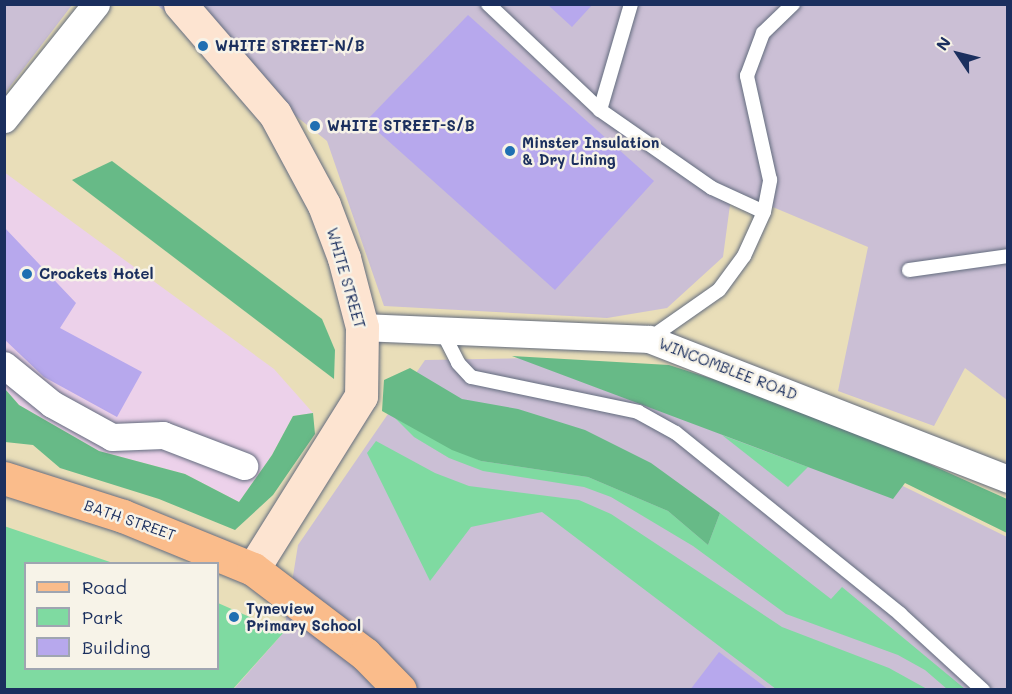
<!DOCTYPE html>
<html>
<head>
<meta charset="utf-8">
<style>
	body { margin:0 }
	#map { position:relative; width:1012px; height:694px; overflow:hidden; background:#e9deb9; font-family:Mali,sans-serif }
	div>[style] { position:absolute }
	.built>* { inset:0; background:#ecd1ea }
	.industrial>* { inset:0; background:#cbbfd5 }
	.green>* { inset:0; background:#7fdaa1 }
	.forest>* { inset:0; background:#67ba87 }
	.building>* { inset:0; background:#b7a8ed }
	.roads { filter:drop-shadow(0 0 2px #636c7e) drop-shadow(0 0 2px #636c7e) }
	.lane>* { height:14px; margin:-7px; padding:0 7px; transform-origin:7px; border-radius:7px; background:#fff }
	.street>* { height:27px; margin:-13.5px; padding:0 13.5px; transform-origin:13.5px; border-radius:13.5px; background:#fff }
	.secondary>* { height:33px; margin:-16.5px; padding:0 16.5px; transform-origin:16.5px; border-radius:16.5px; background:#fde4d1 }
	.primary>* { height:33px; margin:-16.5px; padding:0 16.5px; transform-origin:16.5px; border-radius:16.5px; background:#fabc8b }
	.dots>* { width:16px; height:16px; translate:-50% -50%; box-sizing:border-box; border:3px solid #f7f3e8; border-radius:50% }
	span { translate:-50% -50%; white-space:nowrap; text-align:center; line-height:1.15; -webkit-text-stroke:5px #f7f3e8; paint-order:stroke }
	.poi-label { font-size:15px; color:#1b2f5e; font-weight:700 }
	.left { translate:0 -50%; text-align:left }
	.street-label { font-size:15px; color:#1b2f5e }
	.frame { position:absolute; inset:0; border:6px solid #1b2f5e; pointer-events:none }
	.legend { position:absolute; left:24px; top:562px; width:195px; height:108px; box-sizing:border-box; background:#f7f3e8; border:2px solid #9fa5b1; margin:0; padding:8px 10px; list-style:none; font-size:18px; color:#1b2f5e }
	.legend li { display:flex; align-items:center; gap:12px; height:30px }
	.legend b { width:30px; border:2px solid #9fa5b1 }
	.north { position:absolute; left:928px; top:24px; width:60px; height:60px; -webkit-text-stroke:4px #f7f3e8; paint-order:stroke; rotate:305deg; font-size:16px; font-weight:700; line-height:24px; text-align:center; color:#1b2f5e }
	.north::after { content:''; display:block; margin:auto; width:21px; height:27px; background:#1b2f5e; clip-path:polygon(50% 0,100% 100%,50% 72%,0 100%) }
</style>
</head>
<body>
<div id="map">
	<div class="built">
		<i style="clip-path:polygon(4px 172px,274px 369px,313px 413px,293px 416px,272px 455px,239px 502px,185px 474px,99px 451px,19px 405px,5px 389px)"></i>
	</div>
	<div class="industrial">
		<i style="clip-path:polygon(5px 4px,72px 5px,5px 93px)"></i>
		<i style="clip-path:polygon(157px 5px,1007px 5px,1007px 400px,965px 368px,934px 426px,838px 391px,868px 247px,732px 190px,723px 257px,667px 308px,607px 318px,384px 306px,327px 141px)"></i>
		<i style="clip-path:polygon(534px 358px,813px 442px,1007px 537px,1007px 689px,233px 690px,284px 632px,298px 545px,425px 360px)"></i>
	</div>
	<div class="green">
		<i style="clip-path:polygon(395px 418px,481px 461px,588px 477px,668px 511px,708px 545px,720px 513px,831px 599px,842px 587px,965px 689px,947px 689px,925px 670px,898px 655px,786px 614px,693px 546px,611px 497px,584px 487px,483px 471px,449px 458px,414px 437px)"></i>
		<i style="clip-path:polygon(722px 435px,808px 467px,788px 487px)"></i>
		<i style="clip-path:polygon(376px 441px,435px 473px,469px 486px,579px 500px,611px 514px,782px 627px,889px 668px,927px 689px,776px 689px,542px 512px,471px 527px,430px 581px,367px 453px)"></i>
		<i style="clip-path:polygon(4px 526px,113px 563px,26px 564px,26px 668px,218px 668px,218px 603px,284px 632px,233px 689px,5px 689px)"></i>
	</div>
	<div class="forest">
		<i style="clip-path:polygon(112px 161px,322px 319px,335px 350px,334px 379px,72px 180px)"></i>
		<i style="clip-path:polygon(512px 356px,669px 365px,809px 410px,1007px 499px,1007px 533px,905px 483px,893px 499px)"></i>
		<i style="clip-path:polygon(410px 368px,462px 399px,518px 409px,585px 430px,651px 463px,720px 513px,708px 545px,668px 511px,588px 477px,481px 461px,452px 450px,382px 411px,384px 380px)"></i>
		<i style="clip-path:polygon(5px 389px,19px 405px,99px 451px,185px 474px,239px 502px,272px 455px,293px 416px,313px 413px,315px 434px,273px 495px,235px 530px,159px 499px,60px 468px,33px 445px,5px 442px)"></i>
	</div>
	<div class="building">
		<i style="clip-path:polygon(547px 4px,593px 4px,572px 27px)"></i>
		<i style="clip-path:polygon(468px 15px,654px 181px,555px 290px,366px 121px)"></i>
		<i style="clip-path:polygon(4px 227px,76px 303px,60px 328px,142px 372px,117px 417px,44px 377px,4px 339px)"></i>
		<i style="clip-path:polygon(719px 652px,769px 690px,690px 690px)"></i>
	</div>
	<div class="roads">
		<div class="lane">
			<i style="left:488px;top:4px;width:154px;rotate:43.4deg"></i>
			<i style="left:600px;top:110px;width:136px;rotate:34.9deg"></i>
			<i style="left:712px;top:188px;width:57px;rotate:24.8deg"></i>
			<i style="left:600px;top:110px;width:110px;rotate:-73.7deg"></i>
			<i style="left:909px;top:270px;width:100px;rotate:-8deg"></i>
			<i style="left:442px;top:331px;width:36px;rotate:63deg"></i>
			<i style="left:458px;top:363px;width:19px;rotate:47deg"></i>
			<i style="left:471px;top:377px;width:171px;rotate:11.8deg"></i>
			<i style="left:638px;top:412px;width:43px;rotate:28.9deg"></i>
			<i style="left:676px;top:433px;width:288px;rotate:38.9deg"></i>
			<i style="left:900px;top:614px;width:113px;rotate:42.5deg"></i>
			<i style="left:649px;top:339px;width:85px;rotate:-35deg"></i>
			<i style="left:719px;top:290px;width:42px;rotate:-53.7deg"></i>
			<i style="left:744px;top:256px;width:48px;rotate:-65.6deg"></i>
			<i style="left:764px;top:212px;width:33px;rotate:-79deg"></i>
			<i style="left:770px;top:180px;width:107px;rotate:-102.5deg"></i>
			<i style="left:747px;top:76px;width:46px;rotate:-69.6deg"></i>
			<i style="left:763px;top:33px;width:42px;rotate:-44deg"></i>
		</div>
		<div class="street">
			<i style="left:4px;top:119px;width:147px;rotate:-51.3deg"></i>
			<i style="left:362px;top:327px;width:287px;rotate:2.4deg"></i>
			<i style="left:649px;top:339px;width:385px;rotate:21.3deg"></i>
			<i style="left:4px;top:365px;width:62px;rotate:39.1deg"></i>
			<i style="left:52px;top:404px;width:68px;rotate:28.8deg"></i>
			<i style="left:112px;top:437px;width:51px;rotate:-2.2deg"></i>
			<i style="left:163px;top:435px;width:87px;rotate:20.9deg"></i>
		</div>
		<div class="secondary">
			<i style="left:180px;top:4px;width:145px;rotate:49.2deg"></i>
			<i style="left:275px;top:114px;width:103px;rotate:61.7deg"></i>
			<i style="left:324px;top:205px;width:57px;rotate:69.3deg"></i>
			<i style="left:344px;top:258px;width:71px;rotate:75.4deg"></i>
			<i style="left:362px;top:327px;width:69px;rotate:90.8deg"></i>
			<i style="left:361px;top:396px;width:204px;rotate:122deg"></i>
		</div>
		<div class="primary">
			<i style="left:4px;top:478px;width:125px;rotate:17.7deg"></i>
			<i style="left:123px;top:516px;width:140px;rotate:22.2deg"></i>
			<i style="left:253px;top:569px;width:141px;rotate:37.2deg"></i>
			<i style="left:365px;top:654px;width:50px;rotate:45.8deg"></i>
		</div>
	</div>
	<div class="dots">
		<i style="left:203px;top:46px;background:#1f6fb2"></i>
		<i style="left:315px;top:126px;background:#1f6fb2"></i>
		<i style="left:510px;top:151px;background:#1f6fb2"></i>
		<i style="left:27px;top:274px;background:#1f6fb2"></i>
		<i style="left:234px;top:617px;background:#1f6fb2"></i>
	</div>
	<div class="poi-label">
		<span class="left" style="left:215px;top:46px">WHITE STREET-N/B</span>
		<span class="left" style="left:327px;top:126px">WHITE STREET-S/B</span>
		<span class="left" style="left:522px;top:151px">Minster Insulation<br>&amp; Dry Lining</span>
		<span class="left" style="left:39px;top:274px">Crockets Hotel</span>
		<span class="left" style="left:246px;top:617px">Tyneview<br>Primary School</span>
	</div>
	<div class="street-label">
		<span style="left:346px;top:278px;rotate:74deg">WHITE STREET</span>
		<span style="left:728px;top:369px;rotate:21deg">WINCOMBLEE ROAD</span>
		<span style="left:130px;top:520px;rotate:19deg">BATH STREET</span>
	</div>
	<div class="frame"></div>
	<ul class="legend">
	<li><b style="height:8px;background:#fabc8b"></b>Road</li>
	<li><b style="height:16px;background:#7fdaa1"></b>Park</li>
	<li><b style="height:16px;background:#b7a8ed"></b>Building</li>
	</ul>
	<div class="north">N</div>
</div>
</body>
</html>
